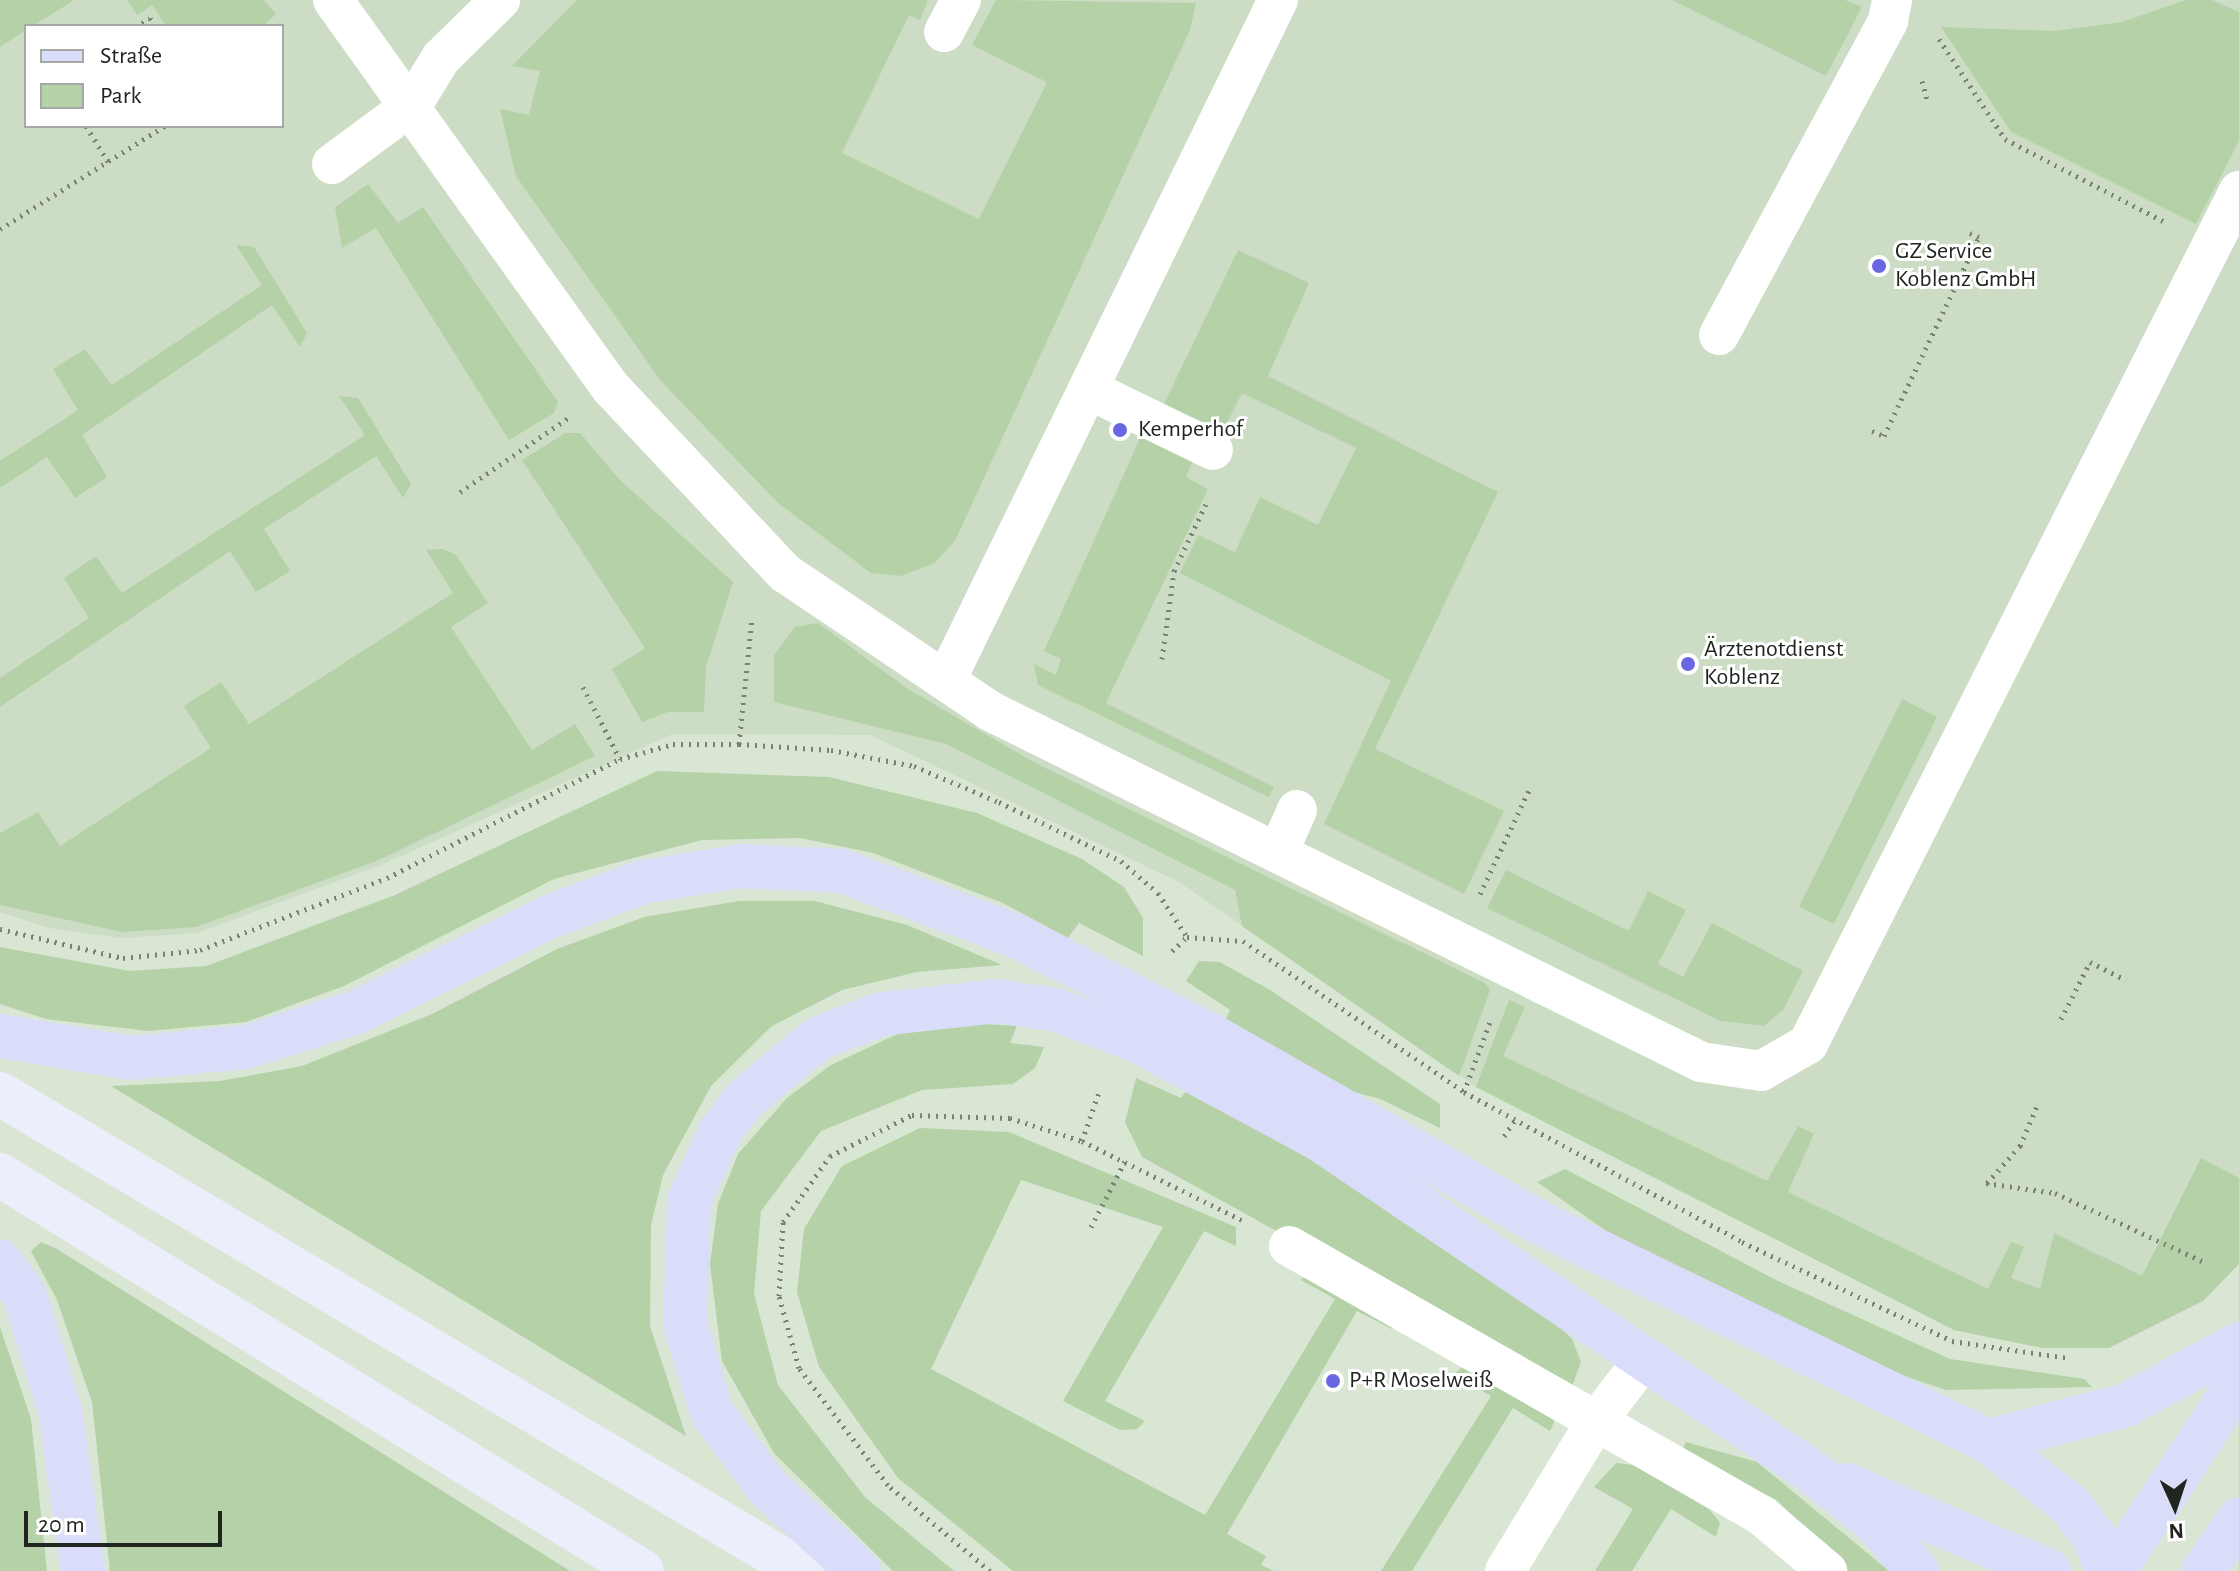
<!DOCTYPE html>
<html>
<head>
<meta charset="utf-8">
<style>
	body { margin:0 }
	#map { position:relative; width:2239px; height:1571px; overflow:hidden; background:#dae6d4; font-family:"Alegreya Sans",sans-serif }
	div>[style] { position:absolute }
	.built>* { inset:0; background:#cdddc5 }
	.green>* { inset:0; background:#b4d1a7 }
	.path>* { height:5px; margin-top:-2.5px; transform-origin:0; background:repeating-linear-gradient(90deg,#798175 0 2px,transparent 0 8px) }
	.service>* { height:40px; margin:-20px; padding:0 20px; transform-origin:20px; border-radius:20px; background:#fff }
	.secondary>* { height:44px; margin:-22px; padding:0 22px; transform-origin:22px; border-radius:22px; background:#eceefc }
	.primary>* { height:44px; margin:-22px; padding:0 22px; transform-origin:22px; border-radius:22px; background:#daddf9 }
	.dots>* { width:22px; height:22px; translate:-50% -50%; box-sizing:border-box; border:4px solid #fff; border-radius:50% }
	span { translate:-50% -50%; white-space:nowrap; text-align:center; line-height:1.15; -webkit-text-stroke:6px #fff; paint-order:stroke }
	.poi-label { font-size:24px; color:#21251f }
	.left { translate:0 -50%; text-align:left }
	.legend { position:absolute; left:24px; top:24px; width:260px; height:104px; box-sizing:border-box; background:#fff; border:2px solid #a6a8a5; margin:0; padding:10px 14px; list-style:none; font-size:24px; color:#21251f }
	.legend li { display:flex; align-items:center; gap:16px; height:40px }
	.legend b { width:40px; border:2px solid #a6a8a5 }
	.north { position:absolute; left:2135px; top:1467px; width:80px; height:80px; -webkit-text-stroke:6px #fff; paint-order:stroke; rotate:177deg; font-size:22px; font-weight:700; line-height:32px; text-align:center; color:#21251f }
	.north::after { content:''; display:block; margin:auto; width:28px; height:36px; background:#21251f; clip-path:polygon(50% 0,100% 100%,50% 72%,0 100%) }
	.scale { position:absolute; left:24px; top:1511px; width:198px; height:36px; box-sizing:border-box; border:4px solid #21251f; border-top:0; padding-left:10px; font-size:24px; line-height:28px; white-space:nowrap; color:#21251f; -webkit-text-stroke:6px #fff; paint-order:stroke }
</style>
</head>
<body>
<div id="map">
	<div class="built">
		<i style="clip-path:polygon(evenodd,0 0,2239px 0,2239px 1264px,2203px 1301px,2109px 1348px,2043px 1348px,1954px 1330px,1476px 1087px,1179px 882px,870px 735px,673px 734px,381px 865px,197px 933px,121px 938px,49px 928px,0 912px,0 0,26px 26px,282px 26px,282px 126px,26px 126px,26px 26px)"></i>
	</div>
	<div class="green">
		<i style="clip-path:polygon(0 0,74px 0,0 47px)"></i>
		<i style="clip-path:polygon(127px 0,264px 0,276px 14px,263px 26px,166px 26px,152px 5px,137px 15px)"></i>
		<i style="clip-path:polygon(577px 0,928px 0,920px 20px,909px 15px,842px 153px,979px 219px,1047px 82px,972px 45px,996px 0,1196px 3px,1190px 30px,955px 541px,934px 563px,901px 576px,871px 573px,778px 503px,661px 381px,516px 176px,500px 109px,529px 115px,540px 71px,512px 66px)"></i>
		<i style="clip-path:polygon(1672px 0,1845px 0,1862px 7px,1826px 76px)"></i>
		<i style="clip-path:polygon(2186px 0,2212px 0,2239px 12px,2239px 141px,2196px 224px,2011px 132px,1941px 27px,2056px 31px,2122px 22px)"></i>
		<i style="clip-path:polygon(368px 184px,398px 223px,423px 207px,558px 402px,554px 413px,509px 440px,376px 228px,342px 248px,335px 207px)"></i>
		<i style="clip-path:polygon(236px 245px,254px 247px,307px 333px,300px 347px,272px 305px,82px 435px,107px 477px,75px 498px,47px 457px,0 488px,0 461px,78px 410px,53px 369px,85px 349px,112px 385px,262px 285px)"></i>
		<i style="clip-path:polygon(1238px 250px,1309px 283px,1268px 376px,1498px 492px,1375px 749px,1504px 811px,1464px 894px,1324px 824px,1391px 681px,1180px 573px,1198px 535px,1235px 552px,1260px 497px,1318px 525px,1356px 448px,1242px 393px,1223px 431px,1164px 404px)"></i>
		<i style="clip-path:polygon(339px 396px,358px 398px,411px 484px,403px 498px,376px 456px,264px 529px,290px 571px,256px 592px,230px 551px,0 707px,0 678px,89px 618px,64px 578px,96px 556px,122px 593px,365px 435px)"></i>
		<i style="clip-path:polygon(565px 433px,580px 433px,619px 479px,733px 582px,706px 667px,704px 712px,668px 712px,642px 722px,612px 669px,645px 648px,522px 460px)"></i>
		<i style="clip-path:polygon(1142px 434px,1193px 460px,1186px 477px,1208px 489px,1106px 703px,1274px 787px,1269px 797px,1038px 685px,1034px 664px,1056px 675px,1061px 659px,1044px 651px)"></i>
		<i style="clip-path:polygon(443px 549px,456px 555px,488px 603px,451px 627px,532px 750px,575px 724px,595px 756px,379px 860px,196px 927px,122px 932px,0 905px,0 833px,38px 812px,60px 846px,211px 748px,184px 706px,221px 682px,249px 724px,453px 593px,426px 550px)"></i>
		<i style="clip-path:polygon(818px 623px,908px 689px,1037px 764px,1485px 983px,1490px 990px,1459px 1076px,1242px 926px,1235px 890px,946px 744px,774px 702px,774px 655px,795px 627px)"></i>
		<i style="clip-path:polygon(1902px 699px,1937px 717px,1834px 924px,1799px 907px)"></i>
		<i style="clip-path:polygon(657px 771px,829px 777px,977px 813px,1082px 859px,1124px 887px,1143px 918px,1143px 956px,1079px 923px,1068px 938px,1003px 903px,873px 853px,800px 838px,702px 840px,554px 879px,344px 986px,246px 1022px,148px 1031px,46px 1019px,0 1004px,0 947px,130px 971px,206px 966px,395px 895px)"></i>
		<i style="clip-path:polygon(1506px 870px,1629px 931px,1648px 891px,1686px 910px,1658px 964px,1683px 977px,1712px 923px,1803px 971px,1783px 1010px,1764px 1026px,1721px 1021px,1487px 908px)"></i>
		<i style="clip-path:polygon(739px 901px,815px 901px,907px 925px,1002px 965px,917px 972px,842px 990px,772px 1026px,711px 1086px,663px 1175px,651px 1225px,650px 1326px,686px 1436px,111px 1086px,220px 1081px,302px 1066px,432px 1014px,557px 949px,644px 917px)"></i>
		<i style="clip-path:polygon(1199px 961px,1220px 962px,1270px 990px,1440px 1104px,1440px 1128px,1380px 1099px,1317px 1082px,1221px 1031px,1230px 1010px,1186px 981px)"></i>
		<i style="clip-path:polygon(1509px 1000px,1525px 1007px,1503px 1056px,1767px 1181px,1798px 1126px,1814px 1134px,1788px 1192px,1988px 1289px,2011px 1242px,2024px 1247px,2011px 1278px,2040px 1289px,2054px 1233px,2142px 1276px,2201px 1158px,2239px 1178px,2239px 1264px,2203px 1301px,2109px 1348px,2043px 1348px,1954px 1330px,1476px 1087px)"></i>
		<i style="clip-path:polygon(983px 1024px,1017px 1026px,1010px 1043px,1044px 1047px,1035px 1068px,1013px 1084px,922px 1090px,821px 1131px,761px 1211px,754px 1294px,778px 1385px,865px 1497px,954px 1571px,893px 1571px,774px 1453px,722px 1361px,710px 1264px,718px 1204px,738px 1154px,787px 1098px,831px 1065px,902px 1032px)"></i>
		<i style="clip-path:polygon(1136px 1078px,1181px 1098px,1190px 1085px,1314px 1154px,1546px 1313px,1572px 1339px,1581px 1362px,1570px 1392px,1142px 1157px,1125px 1122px)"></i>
		<i style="clip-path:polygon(920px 1128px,1009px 1132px,1236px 1227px,1236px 1246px,1204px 1231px,1105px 1401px,1145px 1421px,1137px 1429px,1120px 1430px,1063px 1401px,1163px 1227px,1021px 1180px,931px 1369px,1205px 1515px,1335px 1299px,1301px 1280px,1306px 1274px,1396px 1320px,1392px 1329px,1357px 1311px,1227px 1534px,1266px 1556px,1261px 1565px,1274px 1571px,1013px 1571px,898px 1478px,819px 1367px,797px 1292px,804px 1229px,842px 1166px)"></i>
		<i style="clip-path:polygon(1565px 1169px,1778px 1281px,1950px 1359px,2084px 1379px,2092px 1387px,1946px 1390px,1854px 1359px,1657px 1267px,1537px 1182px)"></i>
		<i style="clip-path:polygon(41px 1242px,57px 1249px,570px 1571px,110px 1571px,92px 1402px,57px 1300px,31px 1251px)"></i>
		<i style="clip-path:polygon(0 1327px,31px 1419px,47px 1571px,0 1571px)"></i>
		<i style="clip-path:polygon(1466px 1364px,1549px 1411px,1554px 1422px,1550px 1431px,1513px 1408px,1412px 1571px,1381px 1571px,1491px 1396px,1454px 1374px)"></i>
		<i style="clip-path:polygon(1686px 1442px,1757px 1462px,1889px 1571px,1847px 1571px,1777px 1500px,1680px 1454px)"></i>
		<i style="clip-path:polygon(1616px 1463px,1634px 1465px,1710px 1510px,1720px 1523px,1716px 1537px,1671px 1509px,1632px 1571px,1595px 1571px,1633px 1509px,1594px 1487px)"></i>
	</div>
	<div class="path">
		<i style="left:142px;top:23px;width:9px;rotate:-32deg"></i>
		<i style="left:150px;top:18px;width:9px;rotate:58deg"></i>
		<i style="left:1939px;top:39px;width:120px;rotate:56.6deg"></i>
		<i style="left:2005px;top:139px;width:178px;rotate:27.4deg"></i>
		<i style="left:1922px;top:81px;width:24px;rotate:75deg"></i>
		<i style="left:86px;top:126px;width:44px;rotate:58.1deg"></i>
		<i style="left:0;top:229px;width:195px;rotate:-32deg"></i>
		<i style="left:1872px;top:431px;width:13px;rotate:23deg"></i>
		<i style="left:1884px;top:436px;width:221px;rotate:-64.5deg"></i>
		<i style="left:1979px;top:237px;width:10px;rotate:-156deg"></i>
		<i style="left:460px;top:492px;width:131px;rotate:-34.4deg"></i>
		<i style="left:1162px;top:659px;width:89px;rotate:-82.2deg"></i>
		<i style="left:1174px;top:571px;width:74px;rotate:-64.5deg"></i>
		<i style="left:583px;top:687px;width:81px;rotate:62.8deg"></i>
		<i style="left:739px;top:744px;width:126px;rotate:-84.1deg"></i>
		<i style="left:1480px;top:894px;width:117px;rotate:-64.7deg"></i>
		<i style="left:0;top:929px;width:126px;rotate:13.3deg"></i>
		<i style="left:123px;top:958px;width:77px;rotate:-5.9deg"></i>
		<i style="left:200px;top:950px;width:200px;rotate:-21.1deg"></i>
		<i style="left:387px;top:878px;width:262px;rotate:-27.1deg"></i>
		<i style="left:620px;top:759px;width:55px;rotate:-15.8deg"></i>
		<i style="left:673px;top:744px;width:66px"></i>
		<i style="left:739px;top:744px;width:92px;rotate:3.7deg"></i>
		<i style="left:831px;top:750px;width:85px;rotate:10.9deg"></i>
		<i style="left:914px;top:766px;width:92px;rotate:23deg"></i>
		<i style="left:999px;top:802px;width:136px;rotate:25.8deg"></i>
		<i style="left:1121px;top:861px;width:49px;rotate:40.9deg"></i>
		<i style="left:1158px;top:893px;width:53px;rotate:56.6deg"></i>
		<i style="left:1172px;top:951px;width:21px;rotate:-43deg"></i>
		<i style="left:1187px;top:937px;width:56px;rotate:4.1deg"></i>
		<i style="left:1243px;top:941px;width:268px;rotate:34.3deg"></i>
		<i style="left:1464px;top:1092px;width:316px;rotate:28.3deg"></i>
		<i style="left:1742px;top:1242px;width:232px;rotate:25.2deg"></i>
		<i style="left:1952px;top:1341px;width:117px;rotate:8.3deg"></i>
		<i style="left:2061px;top:1019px;width:64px;rotate:-63deg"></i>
		<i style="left:2090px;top:962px;width:40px;rotate:26.6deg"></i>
		<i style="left:1464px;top:1092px;width:78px;rotate:-69.7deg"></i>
		<i style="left:1504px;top:1136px;width:19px;rotate:-55deg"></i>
		<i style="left:1082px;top:1141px;width:55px;rotate:-70.9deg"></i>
		<i style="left:1986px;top:1183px;width:70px;rotate:8.2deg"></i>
		<i style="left:2055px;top:1193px;width:162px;rotate:24.8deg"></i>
		<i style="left:1987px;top:1183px;width:50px;rotate:-48.3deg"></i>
		<i style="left:2020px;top:1146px;width:46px;rotate:-66.8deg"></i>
		<i style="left:1091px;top:1227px;width:74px;rotate:-62.7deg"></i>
		<i style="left:990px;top:1571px;width:133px;rotate:-139.9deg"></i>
		<i style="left:888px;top:1485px;width:147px;rotate:-127.3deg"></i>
		<i style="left:799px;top:1368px;width:75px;rotate:-105.5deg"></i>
		<i style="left:779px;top:1296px;width:74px;rotate:-86.9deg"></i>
		<i style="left:783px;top:1222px;width:81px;rotate:-54.5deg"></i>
		<i style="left:830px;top:1156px;width:92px;rotate:-26.6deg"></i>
		<i style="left:912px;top:1115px;width:98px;rotate:1.8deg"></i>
		<i style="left:1010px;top:1118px;width:76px;rotate:17.7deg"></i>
		<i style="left:1082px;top:1141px;width:178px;rotate:26.3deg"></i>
	</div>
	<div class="service">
		<i style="left:333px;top:0;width:479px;rotate:54.4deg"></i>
		<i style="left:612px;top:389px;width:253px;rotate:46.8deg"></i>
		<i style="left:785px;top:573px;width:247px;rotate:33.9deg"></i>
		<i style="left:990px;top:711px;width:793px;rotate:26.27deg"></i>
		<i style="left:1701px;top:1062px;width:61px;rotate:8.5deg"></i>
		<i style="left:1761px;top:1071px;width:54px;rotate:-29.9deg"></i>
		<i style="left:1808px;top:1044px;width:956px;rotate:-63.19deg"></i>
		<i style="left:944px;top:32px;width:36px;rotate:-62deg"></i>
		<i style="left:332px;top:164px;width:99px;rotate:-36.4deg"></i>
		<i style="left:412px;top:105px;width:55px;rotate:-58.3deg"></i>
		<i style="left:441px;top:58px;width:83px;rotate:-44.5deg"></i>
		<i style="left:1719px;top:335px;width:357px;rotate:-61.7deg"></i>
		<i style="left:1888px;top:21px;width:21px;rotate:-79deg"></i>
		<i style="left:1088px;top:389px;width:139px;rotate:26deg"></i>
		<i style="left:946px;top:680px;width:757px;rotate:-63.98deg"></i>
		<i style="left:1278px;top:853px;width:47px;rotate:-66.2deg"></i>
		<i style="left:1289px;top:1246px;width:543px;rotate:29.68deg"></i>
		<i style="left:1761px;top:1515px;width:87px;rotate:40.3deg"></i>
		<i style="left:1505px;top:1571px;width:173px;rotate:-58.7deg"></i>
		<i style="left:1595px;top:1423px;width:76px;rotate:-52.5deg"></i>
	</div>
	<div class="secondary">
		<i style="left:0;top:1094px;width:933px;rotate:30.74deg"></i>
		<i style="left:0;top:1175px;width:754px;rotate:31.67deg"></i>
	</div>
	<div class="primary">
		<i style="left:0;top:1036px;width:133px;rotate:9.5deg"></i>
		<i style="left:131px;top:1058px;width:116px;rotate:-5.5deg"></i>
		<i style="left:246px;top:1047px;width:113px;rotate:-17.5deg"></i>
		<i style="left:354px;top:1013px;width:220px;rotate:-26.2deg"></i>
		<i style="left:551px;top:916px;width:98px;rotate:-20.3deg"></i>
		<i style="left:643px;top:882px;width:100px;rotate:-9.2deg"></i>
		<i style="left:742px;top:866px;width:100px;rotate:2.9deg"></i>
		<i style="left:842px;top:871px;width:186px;rotate:20.5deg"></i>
		<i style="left:1016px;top:936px;width:222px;rotate:27deg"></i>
		<i style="left:1214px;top:1037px;width:371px;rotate:29.7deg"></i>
		<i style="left:1536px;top:1221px;width:503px;rotate:25.95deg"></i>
		<i style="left:1988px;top:1441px;width:104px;rotate:38deg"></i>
		<i style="left:2070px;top:1505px;width:41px;rotate:52.9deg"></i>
		<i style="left:2095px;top:1538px;width:35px;rotate:70deg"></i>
		<i style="left:0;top:1261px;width:43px;rotate:54.5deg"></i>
		<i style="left:25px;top:1296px;width:120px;rotate:73.1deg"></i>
		<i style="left:60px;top:1411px;width:162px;rotate:81.8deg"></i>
		<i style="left:1988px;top:1441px;width:143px;rotate:-14.6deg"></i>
		<i style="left:2126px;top:1405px;width:128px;rotate:-28.4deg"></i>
		<i style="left:1847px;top:1485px;width:220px;rotate:23.1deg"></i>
		<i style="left:859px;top:1571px;width:125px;rotate:-137.6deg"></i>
		<i style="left:767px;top:1487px;width:92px;rotate:-126.6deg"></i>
		<i style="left:712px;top:1413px;width:93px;rotate:-106.9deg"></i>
		<i style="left:685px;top:1324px;width:123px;rotate:-88.1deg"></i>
		<i style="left:689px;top:1201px;width:76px;rotate:-65.8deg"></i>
		<i style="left:720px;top:1132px;width:39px;rotate:-53deg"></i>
		<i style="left:743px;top:1101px;width:97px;rotate:-40deg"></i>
		<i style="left:817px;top:1039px;width:69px;rotate:-21.3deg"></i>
		<i style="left:881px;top:1014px;width:116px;rotate:-6.4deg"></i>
		<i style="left:996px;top:1001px;width:61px;rotate:8.5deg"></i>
		<i style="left:1056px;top:1010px;width:87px;rotate:20.9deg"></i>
		<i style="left:1137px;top:1041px;width:207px;rotate:28.3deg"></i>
		<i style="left:1319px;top:1139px;width:599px;rotate:34.04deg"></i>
		<i style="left:1815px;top:1474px;width:77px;rotate:38.7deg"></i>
		<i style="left:1875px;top:1522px;width:65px;rotate:49.4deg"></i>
		<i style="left:2114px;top:1571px;width:227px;rotate:-56.7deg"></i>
		<i style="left:2203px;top:1571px;width:63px;rotate:-55.3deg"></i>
	</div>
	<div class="dots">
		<i style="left:1879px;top:266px;background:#6968e2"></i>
		<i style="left:1120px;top:430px;background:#6968e2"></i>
		<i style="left:1688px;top:664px;background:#6968e2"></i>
		<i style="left:1333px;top:1381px;background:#6968e2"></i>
	</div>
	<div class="poi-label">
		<span class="left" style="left:1895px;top:266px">GZ Service<br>Koblenz GmbH</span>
		<span class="left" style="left:1138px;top:430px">Kemperhof</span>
		<span class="left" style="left:1704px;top:664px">Ärztenotdienst<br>Koblenz</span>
		<span class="left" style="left:1349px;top:1381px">P+R Moselweiß</span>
	</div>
	<ul class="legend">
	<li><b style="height:10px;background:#daddf9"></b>Straße</li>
	<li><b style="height:22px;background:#b4d1a7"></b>Park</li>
	</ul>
	<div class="north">N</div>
	<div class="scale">20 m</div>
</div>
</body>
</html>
